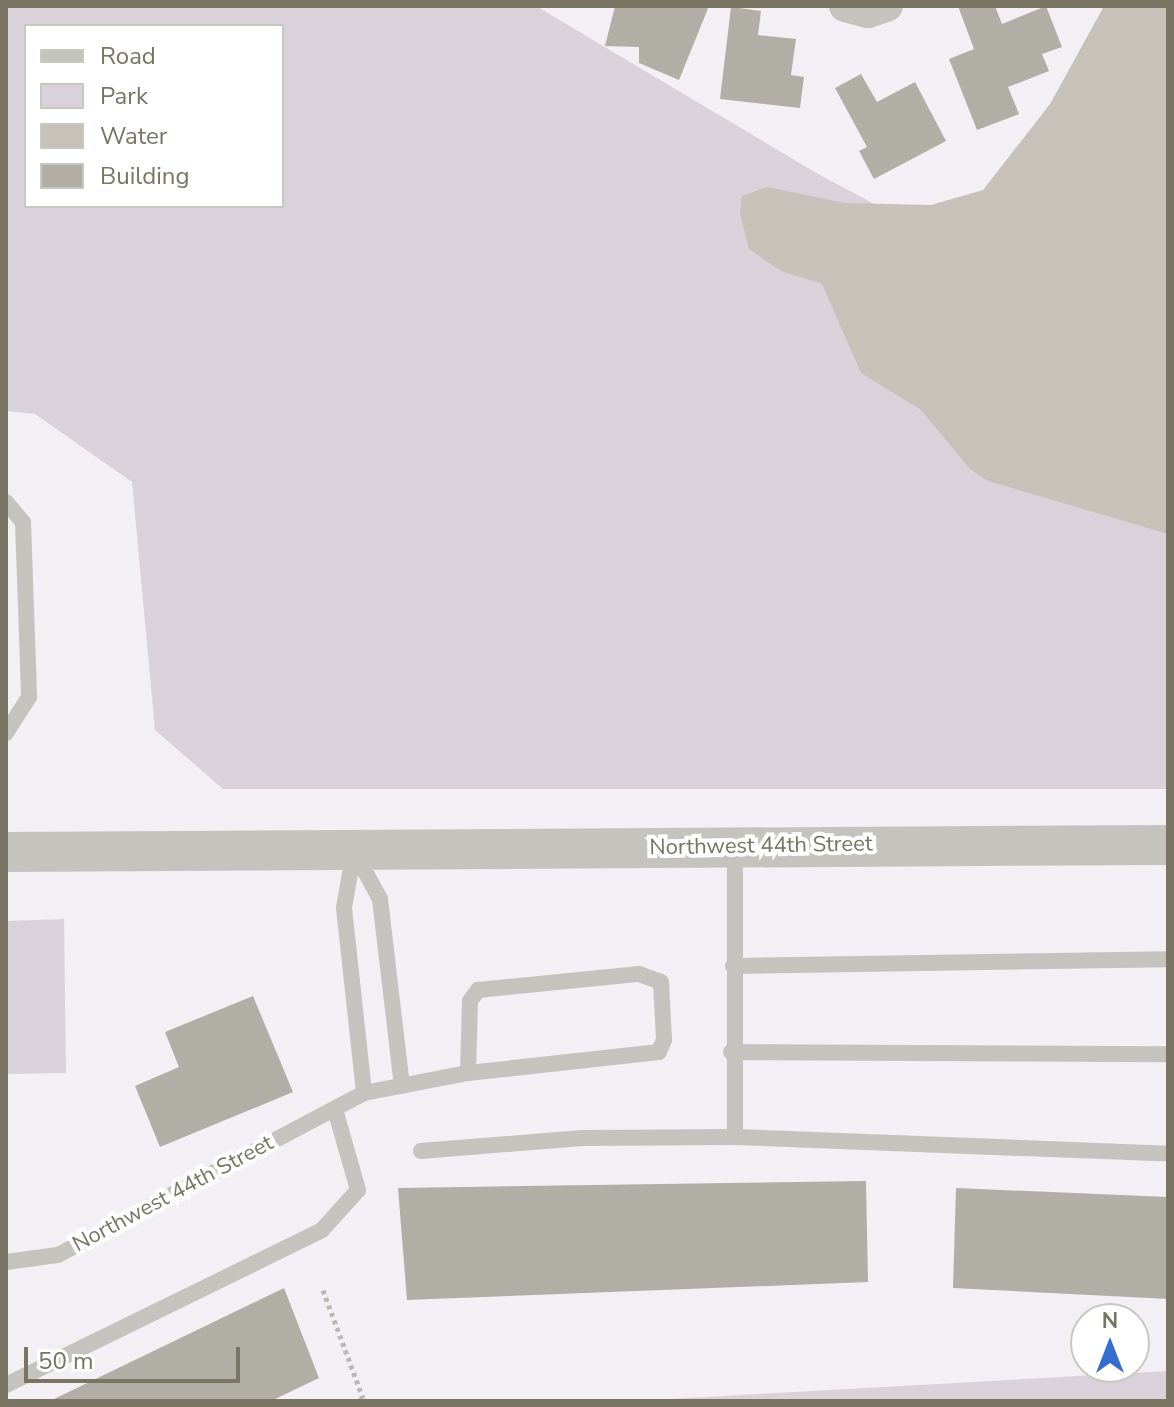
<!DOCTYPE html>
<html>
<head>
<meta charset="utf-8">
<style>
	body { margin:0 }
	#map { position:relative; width:1174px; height:1407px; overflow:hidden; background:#f2f0f4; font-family:"Nunito Sans",sans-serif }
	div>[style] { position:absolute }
	.green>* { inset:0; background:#dad2da }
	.water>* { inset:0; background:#c7c2b9 }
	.building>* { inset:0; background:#b1aea5 }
	.path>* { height:5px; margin-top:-2.5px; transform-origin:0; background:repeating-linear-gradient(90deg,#bab9b5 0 4px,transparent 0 8px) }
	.service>* { height:16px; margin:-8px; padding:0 8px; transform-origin:8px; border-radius:8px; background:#c4c3bd }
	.minor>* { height:32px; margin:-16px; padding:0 16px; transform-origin:16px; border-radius:16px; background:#c4c3bd }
	.tertiary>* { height:40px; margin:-20px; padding:0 20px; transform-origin:20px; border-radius:20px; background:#c4c3bd }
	span { translate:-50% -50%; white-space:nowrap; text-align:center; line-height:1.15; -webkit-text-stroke:8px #fff; paint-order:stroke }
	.street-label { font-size:22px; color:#797562 }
	.frame { position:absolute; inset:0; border:8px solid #797562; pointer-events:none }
	.legend { position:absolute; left:24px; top:24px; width:260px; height:184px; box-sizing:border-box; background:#fff; border:2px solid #c9c8c0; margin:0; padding:10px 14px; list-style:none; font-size:24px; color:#797562 }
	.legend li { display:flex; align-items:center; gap:16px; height:40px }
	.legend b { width:40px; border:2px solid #c9c8c0 }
	.north { position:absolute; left:1070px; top:1303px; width:80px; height:80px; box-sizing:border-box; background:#fff; border:2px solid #c9c8c0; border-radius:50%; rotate:0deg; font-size:22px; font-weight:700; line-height:32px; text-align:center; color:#797562 }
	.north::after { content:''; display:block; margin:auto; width:28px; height:36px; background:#356ccf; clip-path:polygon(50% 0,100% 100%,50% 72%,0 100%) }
	.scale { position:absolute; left:24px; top:1347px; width:216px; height:36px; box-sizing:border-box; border:4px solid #797562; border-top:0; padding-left:10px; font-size:24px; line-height:28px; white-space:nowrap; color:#797562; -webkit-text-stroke:6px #fff; paint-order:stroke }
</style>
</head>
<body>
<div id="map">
	<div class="green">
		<i style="clip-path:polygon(evenodd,6px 6px,536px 6px,818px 174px,1168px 360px,1168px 789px,223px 789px,155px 730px,132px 482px,35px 414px,6px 411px,6px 6px,26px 26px,282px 26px,282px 206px,26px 206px,26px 26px)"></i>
		<i style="clip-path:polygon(64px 919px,66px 1073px,6px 1074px,6px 921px)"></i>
		<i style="clip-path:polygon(1168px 1371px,1168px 1401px,635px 1401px)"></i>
	</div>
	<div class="water">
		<i style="clip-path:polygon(1104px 6px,1168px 6px,1168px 534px,988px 481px,970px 469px,921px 410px,861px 373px,822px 284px,781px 271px,749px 249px,740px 214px,742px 196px,767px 187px,845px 203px,931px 205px,983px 190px,1050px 104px)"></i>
	</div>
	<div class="building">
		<i style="clip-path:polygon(615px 6px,709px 6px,679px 80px,639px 63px,639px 47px,605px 46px)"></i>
		<i style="clip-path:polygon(958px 6px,995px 6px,1002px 24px,1046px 6px,1062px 47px,1042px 54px,1049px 71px,1008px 87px,1019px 114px,977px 130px,949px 59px,974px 49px)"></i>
		<i style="clip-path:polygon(731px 7px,761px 11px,758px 35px,796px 39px,791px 75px,804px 77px,800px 108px,720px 99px)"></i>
		<i style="clip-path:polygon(861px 74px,877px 102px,915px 82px,946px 141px,874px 179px,859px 151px,867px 147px,835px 88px)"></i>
		<i style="clip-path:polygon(253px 996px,293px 1092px,160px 1147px,135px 1086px,179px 1067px,165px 1032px)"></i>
		<i style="clip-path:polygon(866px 1181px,868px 1282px,407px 1300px,398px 1188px)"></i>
		<i style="clip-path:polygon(956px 1188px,1168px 1197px,1168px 1299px,953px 1288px)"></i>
		<i style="clip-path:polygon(284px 1288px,319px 1378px,271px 1401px,50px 1401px)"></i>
	</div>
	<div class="path">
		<i style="left:323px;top:1290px;width:115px;rotate:69.7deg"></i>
		<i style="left:363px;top:1398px;width:6px;rotate:149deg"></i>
	</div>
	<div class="service">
		<i style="left:6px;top:502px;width:26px;rotate:50deg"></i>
		<i style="left:23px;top:522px;width:175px;rotate:88deg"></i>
		<i style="left:29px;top:697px;width:43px;rotate:122.6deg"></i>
		<i style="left:735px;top:847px;width:290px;rotate:90deg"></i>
		<i style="left:354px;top:851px;width:58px;rotate:100deg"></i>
		<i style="left:344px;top:908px;width:186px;rotate:83.8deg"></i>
		<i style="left:354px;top:851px;width:55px;rotate:61.6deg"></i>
		<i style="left:380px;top:899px;width:188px;rotate:83.3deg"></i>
		<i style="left:733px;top:966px;width:435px;rotate:-0.9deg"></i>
		<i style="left:639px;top:974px;width:23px;rotate:20deg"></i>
		<i style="left:661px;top:982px;width:58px;rotate:87deg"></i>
		<i style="left:664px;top:1040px;width:13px;rotate:113deg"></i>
		<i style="left:659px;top:1052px;width:192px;rotate:173.7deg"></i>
		<i style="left:468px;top:1073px;width:72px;rotate:-88.4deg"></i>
		<i style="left:470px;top:1001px;width:14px;rotate:-54deg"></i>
		<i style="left:478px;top:990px;width:162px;rotate:-5.7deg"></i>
		<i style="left:731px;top:1052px;width:437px;rotate:0.3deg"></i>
		<i style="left:421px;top:1151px;width:162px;rotate:-4.6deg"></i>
		<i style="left:582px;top:1138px;width:153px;rotate:-0.4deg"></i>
		<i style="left:735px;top:1137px;width:433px;rotate:2.2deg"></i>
		<i style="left:6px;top:1262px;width:52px;rotate:-7.7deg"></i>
		<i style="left:58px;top:1255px;width:346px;rotate:-27.9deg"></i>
		<i style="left:364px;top:1093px;width:106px;rotate:-10.9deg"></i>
		<i style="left:6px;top:1385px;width:352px;rotate:-26.1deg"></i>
		<i style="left:322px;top:1230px;width:54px;rotate:-48deg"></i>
		<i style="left:358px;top:1190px;width:84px;rotate:-105.9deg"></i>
	</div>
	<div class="minor">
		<i style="left:845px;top:6px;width:24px;rotate:15deg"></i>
		<i style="left:868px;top:12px;width:20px;rotate:-18deg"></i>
	</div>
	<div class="tertiary">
		<i style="left:6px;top:852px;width:1162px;rotate:-0.35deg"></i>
	</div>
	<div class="street-label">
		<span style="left:761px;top:846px;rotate:-1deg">Northwest 44th Street</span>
		<span style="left:173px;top:1194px;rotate:-28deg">Northwest 44th Street</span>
	</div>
	<div class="frame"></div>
	<ul class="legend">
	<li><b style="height:10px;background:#c4c3bd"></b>Road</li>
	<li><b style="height:22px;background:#dad2da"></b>Park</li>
	<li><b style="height:22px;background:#c7c2b9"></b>Water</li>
	<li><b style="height:22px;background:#b1aea5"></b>Building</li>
	</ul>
	<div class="north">N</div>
	<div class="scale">50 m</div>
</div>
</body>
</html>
